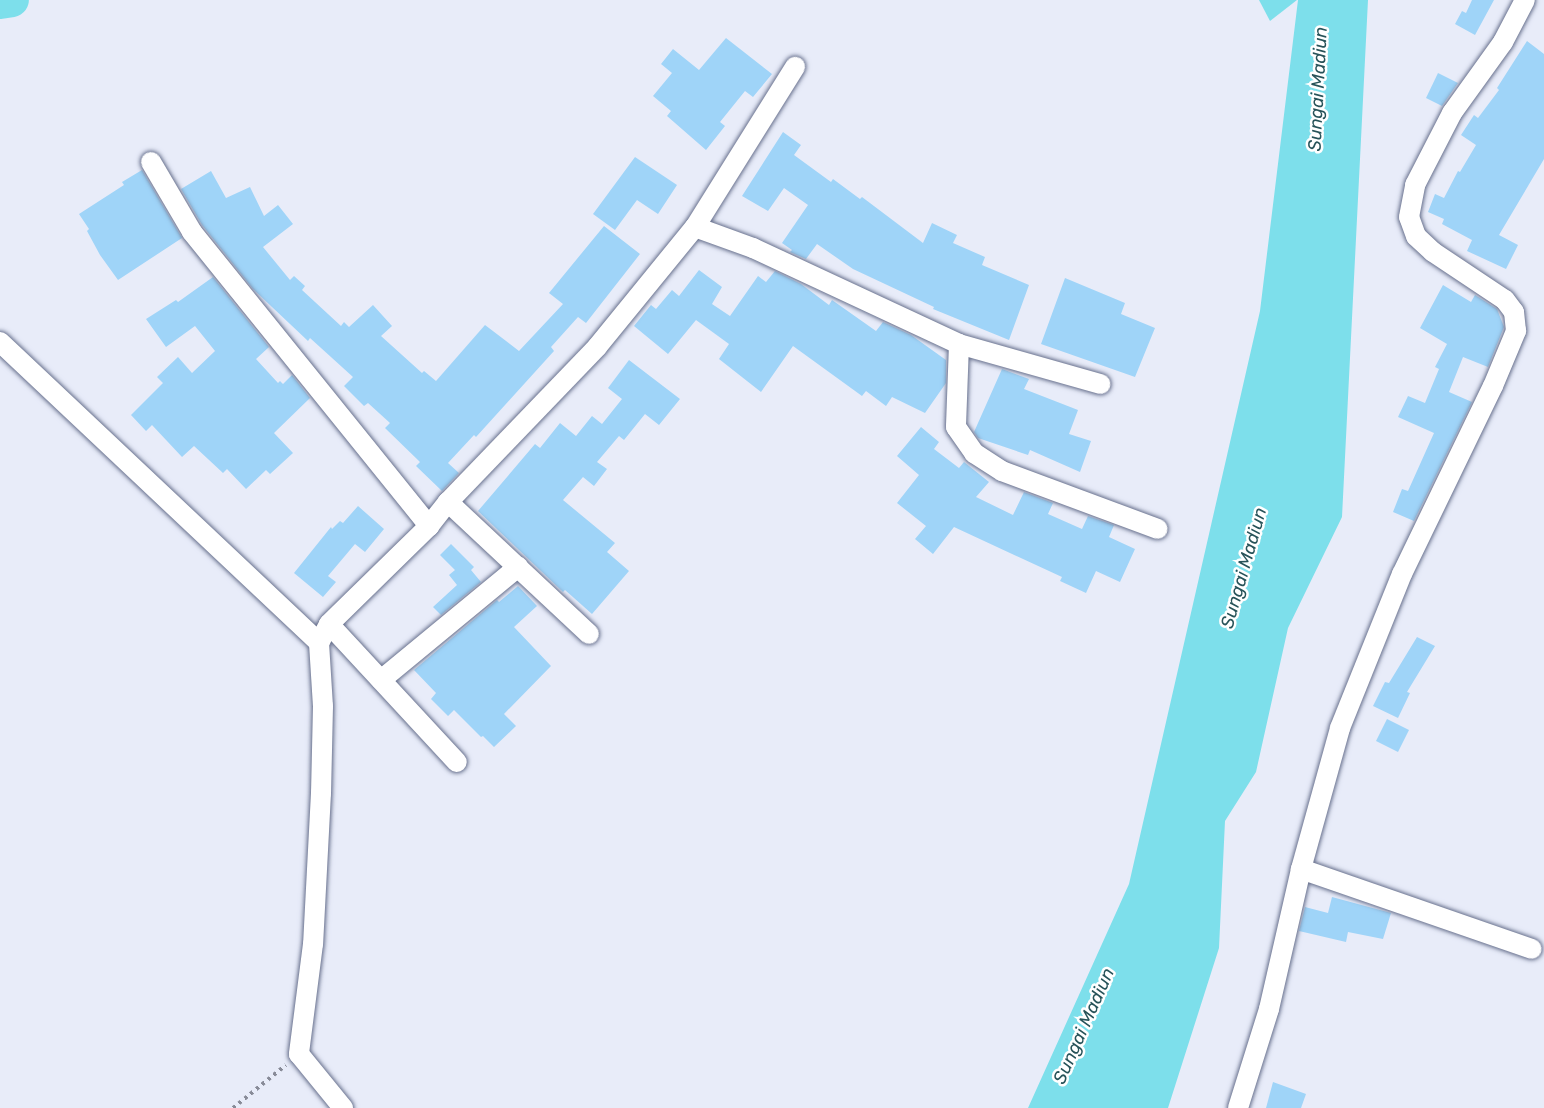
<!DOCTYPE html>
<html>
<head>
<meta charset="utf-8">
<style>
	body { margin:0 }
	#map { position:relative; width:1544px; height:1108px; overflow:hidden; background:#e8ecf9; font-family:Rubik,sans-serif }
	div>[style] { position:absolute }
	.water>* { inset:0; background:#7ddfeb }
	.river>* { height:34px; margin:-17px; padding:0 17px; transform-origin:17px; border-radius:17px; background:#7ddfeb }
	.building>* { inset:0; background:#9fd4f8 }
	.path>* { height:4px; margin-top:-2px; transform-origin:0; background:repeating-linear-gradient(90deg,#888b98 0 3px,transparent 0 7.5px) }
	.roads { filter:drop-shadow(0 0 2px #67708d) drop-shadow(0 0 2px #67708d) }
	.street>* { height:20px; margin:-10px; padding:0 10px; transform-origin:10px; border-radius:10px; background:#fff }
	span { translate:-50% -50%; white-space:nowrap; text-align:center; line-height:1.15; -webkit-text-stroke:5px #fff; paint-order:stroke }
	.water-label { font-size:18px; color:#275359; font-style:italic }
</style>
</head>
<body>
<div id="map">
	<div class="water">
		<i style="clip-path:polygon(1259px 0,1297px 0,1270px 21px)"></i>
		<i style="clip-path:polygon(1298px 0,1368px 0,1342px 517px,1288px 628px,1256px 772px,1225px 821px,1219px 948px,1168px 1108px,1028px 1108px,1129px 884px,1260px 311px)"></i>
	</div>
	<div class="river">
		<i style="left:0;top:2px;width:12px;rotate:-9deg"></i>
	</div>
	<div class="building">
		<i style="clip-path:polygon(1472px 0,1494px 0,1475px 35px,1455px 24px,1462px 11px,1466px 13px)"></i>
		<i style="clip-path:polygon(726px 38px,772px 74px,753px 97px,745px 91px,720px 122px,725px 126px,706px 150px,667px 116px,671px 111px,653px 96px,672px 73px,661px 64px,673px 49px,699px 70px)"></i>
		<i style="clip-path:polygon(1527px 41px,1544px 54px,1544px 159px,1499px 235px,1518px 245px,1506px 269px,1467px 251px,1472px 240px,1442px 224px,1444px 219px,1428px 212px,1435px 194px,1444px 198px,1458px 171px,1460px 172px,1476px 145px,1461px 135px,1474px 115px,1478px 118px,1499px 90px,1497px 88px)"></i>
		<i style="clip-path:polygon(1438px 73px,1458px 83px,1442px 106px,1426px 98px)"></i>
		<i style="clip-path:polygon(783px 132px,801px 145px,794px 155px,831px 182px,833px 179px,860px 199px,862px 197px,923px 243px,932px 223px,957px 235px,953px 243px,985px 257px,982px 265px,1029px 285px,1009px 340px,933px 309px,934px 307px,853px 269px,817px 244px,806px 259px,790px 252px,792px 250px,782px 243px,808px 205px,784px 188px,768px 211px,742px 196px)"></i>
		<i style="clip-path:polygon(635px 157px,677px 185px,658px 214px,637px 200px,615px 230px,593px 214px)"></i>
		<i style="clip-path:polygon(142px 170px,182px 238px,118px 280px,100px 255px,87px 231px,89px 229px,79px 214px,124px 185px,122px 182px)"></i>
		<i style="clip-path:polygon(211px 171px,226px 198px,250px 187px,264px 216px,278px 205px,293px 224px,263px 247px,290px 280px,294px 276px,305px 286px,302px 290px,341px 326px,344px 322px,349px 327px,373px 305px,392px 326px,381px 336px,422px 373px,424px 371px,436px 381px,485px 325px,519px 351px,563px 304px,549px 293px,604px 226px,640px 254px,586px 323px,578px 317px,551px 347px,554px 351px,476px 437px,474px 435px,448px 463px,459px 473px,442px 491px,416px 466px,420px 462px,385px 428px,390px 423px,368px 403px,364px 406px,344px 386px,353px 377px,310px 338px,308px 341px,253px 289px,202px 225px,181px 189px)"></i>
		<i style="clip-path:polygon(699px 270px,722px 287px,712px 304px,730px 316px,758px 276px,766px 282px,775px 271px,801px 284px,829px 305px,832px 300px,876px 331px,883px 322px,911px 335px,946px 360px,946px 383px,925px 413px,892px 397px,886px 406px,866px 391px,862px 396px,793px 346px,761px 392px,719px 359px,729px 344px,696px 320px,668px 354px,634px 326px,651px 305px,656px 309px,672px 290px,679px 296px)"></i>
		<i style="clip-path:polygon(213px 277px,269px 347px,256px 359px,278px 383px,280px 381px,283px 384px,292px 375px,310px 398px,274px 433px,293px 453px,270px 474px,266px 470px,246px 489px,227px 469px,223px 473px,194px 446px,182px 457px,152px 425px,146px 431px,131px 415px,163px 383px,157px 377px,178px 357px,192px 373px,215px 351px,195px 326px,166px 347px,146px 319px,176px 300px,178px 302px)"></i>
		<i style="clip-path:polygon(1065px 278px,1125px 303px,1121px 314px,1155px 328px,1135px 377px,1041px 344px)"></i>
		<i style="clip-path:polygon(1443px 285px,1471px 302px,1475px 295px,1497px 309px,1504px 327px,1488px 367px,1463px 357px,1449px 392px,1472px 402px,1414px 521px,1393px 512px,1402px 489px,1408px 491px,1434px 433px,1398px 417px,1408px 396px,1425px 403px,1439px 369px,1435px 367px,1447px 344px,1420px 328px)"></i>
		<i style="clip-path:polygon(629px 360px,680px 399px,659px 425px,645px 414px,624px 440px,619px 436px,597px 462px,607px 469px,594px 486px,583px 477px,563px 500px,615px 543px,607px 552px,629px 571px,592px 614px,565px 590px,563px 592px,478px 511px,535px 444px,540px 448px,560px 423px,576px 436px,592px 416px,602px 424px,622px 399px,608px 388px)"></i>
		<i style="clip-path:polygon(1002px 369px,1029px 379px,1024px 389px,1078px 410px,1069px 434px,1091px 441px,1080px 472px,1030px 450px,1028px 455px,978px 438px,974px 432px)"></i>
		<i style="clip-path:polygon(921px 427px,939px 442px,934px 449px,959px 468px,964px 462px,989px 482px,976px 497px,1013px 515px,1024px 492px,1053px 503px,1048px 514px,1082px 529px,1088px 516px,1114px 525px,1109px 537px,1135px 549px,1120px 582px,1096px 571px,1086px 593px,1060px 581px,1062px 577px,954px 527px,933px 554px,915px 539px,926px 526px,897px 503px,919px 475px,897px 456px)"></i>
		<i style="clip-path:polygon(358px 506px,384px 529px,365px 552px,355px 544px,328px 576px,336px 582px,323px 597px,294px 573px,331px 527px,332px 529px,340px 521px,343px 523px)"></i>
		<i style="clip-path:polygon(451px 544px,474px 567px,471px 570px,481px 582px,441px 615px,433px 607px,457px 585px,449px 575px,455px 570px,440px 555px)"></i>
		<i style="clip-path:polygon(518px 586px,537px 606px,514px 627px,551px 666px,504px 714px,516px 726px,494px 747px,483px 736px,481px 737px,454px 710px,448px 716px,431px 699px,436px 693px,414px 670px,497px 600px,499px 602px)"></i>
		<i style="clip-path:polygon(1417px 637px,1435px 646px,1407px 692px,1410px 693px,1398px 718px,1373px 706px,1385px 682px,1389px 683px)"></i>
		<i style="clip-path:polygon(1387px 719px,1409px 730px,1398px 752px,1376px 741px)"></i>
		<i style="clip-path:polygon(1332px 897px,1391px 913px,1383px 939px,1348px 932px,1346px 942px,1299px 931px,1305px 907px,1328px 913px)"></i>
		<i style="clip-path:polygon(1273px 1082px,1306px 1094px,1301px 1108px,1266px 1108px)"></i>
	</div>
	<div class="path">
		<i style="left:233px;top:1108px;width:68px;rotate:-39.1deg"></i>
	</div>
	<div class="roads">
		<div class="street">
			<i style="left:151px;top:162px;width:81px;rotate:59.6deg"></i>
			<i style="left:192px;top:232px;width:378px;rotate:51.1deg"></i>
			<i style="left:695px;top:227px;width:189px;rotate:-58deg"></i>
			<i style="left:0;top:342px;width:439px;rotate:43.3deg"></i>
			<i style="left:319px;top:643px;width:63px;rotate:86.4deg"></i>
			<i style="left:323px;top:706px;width:87px;rotate:91.3deg"></i>
			<i style="left:321px;top:793px;width:151px;rotate:93deg"></i>
			<i style="left:313px;top:944px;width:111px;rotate:97.3deg"></i>
			<i style="left:299px;top:1054px;width:70px;rotate:50.8deg"></i>
			<i style="left:959px;top:344px;width:83px;rotate:92.1deg"></i>
			<i style="left:956px;top:427px;width:32px;rotate:55deg"></i>
			<i style="left:974px;top:453px;width:33px;rotate:33deg"></i>
			<i style="left:1002px;top:471px;width:166px;rotate:20.4deg"></i>
			<i style="left:448px;top:502px;width:193px;rotate:43.1deg"></i>
			<i style="left:329px;top:624px;width:188px;rotate:47.2deg"></i>
			<i style="left:319px;top:643px;width:21px;rotate:-62deg"></i>
			<i style="left:329px;top:624px;width:140px;rotate:-44.4deg"></i>
			<i style="left:429px;top:526px;width:31px;rotate:-52deg"></i>
			<i style="left:448px;top:502px;width:215px;rotate:-46.1deg"></i>
			<i style="left:597px;top:347px;width:155px;rotate:-50.8deg"></i>
			<i style="left:695px;top:227px;width:62px;rotate:19.9deg"></i>
			<i style="left:753px;top:248px;width:227px;rotate:25deg"></i>
			<i style="left:959px;top:344px;width:147px;rotate:15.8deg"></i>
			<i style="left:381px;top:680px;width:178px;rotate:-39.5deg"></i>
			<i style="left:1301px;top:869px;width:244px;rotate:19.1deg"></i>
			<i style="left:1238px;top:1108px;width:104px;rotate:-72.6deg"></i>
			<i style="left:1269px;top:1009px;width:144px;rotate:-77.1deg"></i>
			<i style="left:1301px;top:869px;width:146px;rotate:-74.5deg"></i>
			<i style="left:1340px;top:728px;width:166px;rotate:-68.1deg"></i>
			<i style="left:1402px;top:574px;width:209px;rotate:-64.2deg"></i>
			<i style="left:1493px;top:386px;width:60px;rotate:-67.3deg"></i>
			<i style="left:1516px;top:331px;width:19px;rotate:-96deg"></i>
			<i style="left:1514px;top:312px;width:15px;rotate:-127deg"></i>
			<i style="left:1505px;top:300px;width:87px;rotate:-146.3deg"></i>
			<i style="left:1433px;top:252px;width:23px;rotate:-137deg"></i>
			<i style="left:1416px;top:236px;width:20px;rotate:-110deg"></i>
			<i style="left:1409px;top:217px;width:33px;rotate:-79deg"></i>
			<i style="left:1415px;top:185px;width:81px;rotate:-62.8deg"></i>
			<i style="left:1452px;top:113px;width:87px;rotate:-54.3deg"></i>
			<i style="left:1503px;top:42px;width:47px;rotate:-62.4deg"></i>
		</div>
	</div>
	<div class="water-label">
		<span style="left:1318px;top:89px;rotate:-87deg">Sungai Madiun</span>
		<span style="left:1244px;top:568px;rotate:-74deg">Sungai Madiun</span>
		<span style="left:1084px;top:1026px;rotate:-66deg">Sungai Madiun</span>
	</div>
</div>
</body>
</html>
